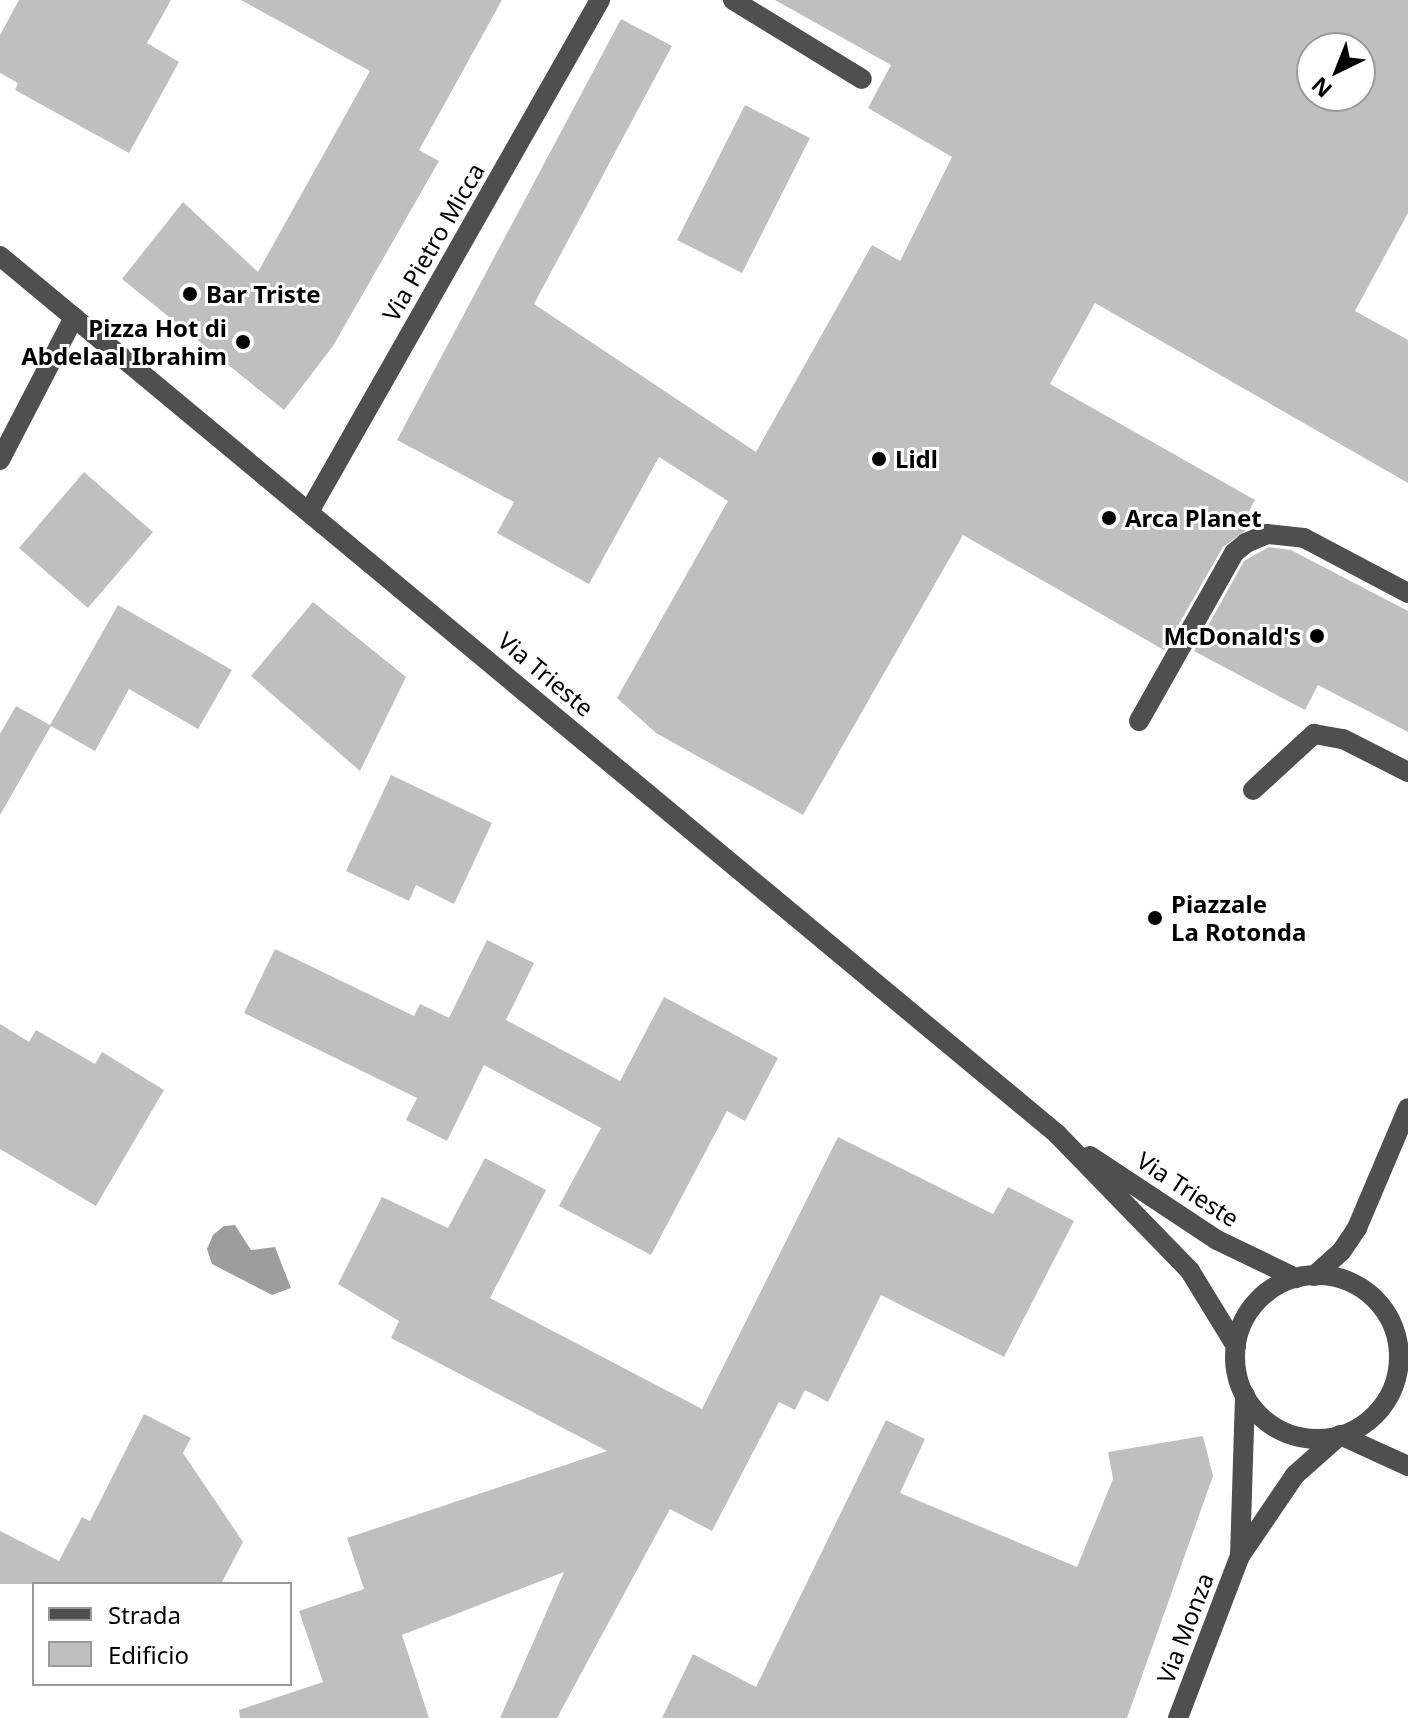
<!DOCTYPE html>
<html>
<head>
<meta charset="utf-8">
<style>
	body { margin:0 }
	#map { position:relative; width:1408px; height:1718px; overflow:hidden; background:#fff; font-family:"Noto Sans",sans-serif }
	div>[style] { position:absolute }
	.water>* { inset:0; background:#9d9d9d }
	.building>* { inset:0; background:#bfbfbf }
	.minor>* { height:20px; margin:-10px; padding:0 10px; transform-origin:10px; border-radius:10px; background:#4f4f4f }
	.minor>.ring { margin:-10px; padding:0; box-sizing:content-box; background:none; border:20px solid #4f4f4f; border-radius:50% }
	.dots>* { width:22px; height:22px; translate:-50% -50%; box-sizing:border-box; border:4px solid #fff; border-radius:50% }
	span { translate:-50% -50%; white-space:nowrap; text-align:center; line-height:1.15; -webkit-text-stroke:6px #fff; paint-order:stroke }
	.street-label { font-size:24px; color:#000 }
	.poi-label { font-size:24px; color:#000; font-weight:700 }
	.left { translate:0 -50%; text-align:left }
	.right { translate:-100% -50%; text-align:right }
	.legend { position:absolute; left:32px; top:1582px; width:260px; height:104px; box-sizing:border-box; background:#fff; border:2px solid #999; margin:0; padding:10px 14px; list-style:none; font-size:24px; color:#000 }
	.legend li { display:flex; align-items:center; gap:16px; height:40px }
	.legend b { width:40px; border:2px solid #999 }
	.north { position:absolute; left:1296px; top:32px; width:80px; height:80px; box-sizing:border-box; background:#fff; border:2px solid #999; border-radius:50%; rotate:223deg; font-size:22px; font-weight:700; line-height:32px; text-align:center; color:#000 }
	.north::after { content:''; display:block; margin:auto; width:28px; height:36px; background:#000; clip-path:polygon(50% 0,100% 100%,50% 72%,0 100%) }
</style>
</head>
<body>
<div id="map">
	<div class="water">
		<i style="clip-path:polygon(235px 1225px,251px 1250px,275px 1247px,291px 1288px,272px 1295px,212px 1264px,207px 1249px,213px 1235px,224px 1226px)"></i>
	</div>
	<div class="building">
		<i style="clip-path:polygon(19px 0,171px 0,147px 43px,179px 62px,129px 153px,15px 90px,18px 83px,0 73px,0 35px)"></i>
		<i style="clip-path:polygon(241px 0,502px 0,419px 150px,439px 161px,333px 346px,284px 410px,122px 279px,183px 202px,258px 272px,370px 71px)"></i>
		<i style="clip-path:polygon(evenodd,775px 0,1408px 0,1408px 213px,1355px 311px,1408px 340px,1408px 483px,1095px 303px,1050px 384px,1255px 500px,1242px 524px,1249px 528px,1223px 547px,1164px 650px,963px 535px,803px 815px,656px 733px,617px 698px,728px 501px,659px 457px,589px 584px,497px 533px,514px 502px,397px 440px,621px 19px,672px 46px,534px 304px,756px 452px,872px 245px,900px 261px,952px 157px,868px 108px,891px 65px,775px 0,1312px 48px,1360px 48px,1360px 96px,1312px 96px,1312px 48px)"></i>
		<i style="clip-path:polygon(745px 105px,810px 138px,742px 273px,677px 240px)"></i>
		<i style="clip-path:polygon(84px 472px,153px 532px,88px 608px,19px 548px)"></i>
		<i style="clip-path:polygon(1269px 547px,1291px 550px,1408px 611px,1408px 732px,1318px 685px,1305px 710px,1194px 651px,1244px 561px)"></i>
		<i style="clip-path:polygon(313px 602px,406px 677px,360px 771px,251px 676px)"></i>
		<i style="clip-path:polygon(118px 605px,232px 670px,198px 729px,129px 689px,95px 751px,51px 726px,0 815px,0 734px,16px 706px,50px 725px)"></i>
		<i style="clip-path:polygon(391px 775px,492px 823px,454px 904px,416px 885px,409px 901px,346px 871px)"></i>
		<i style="clip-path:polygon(487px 940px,534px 963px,506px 1020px,620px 1081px,664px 997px,778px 1058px,745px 1121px,727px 1111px,651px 1255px,559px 1206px,601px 1128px,484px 1065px,447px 1141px,406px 1120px,417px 1098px,244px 1013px,275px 949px,414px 1016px,420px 1004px,449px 1018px)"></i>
		<i style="clip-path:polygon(0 1024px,29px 1042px,36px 1030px,95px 1064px,102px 1052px,164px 1090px,96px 1206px,0 1149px)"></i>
		<i style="clip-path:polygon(838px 1137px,993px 1214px,1008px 1187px,1074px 1221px,1004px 1357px,881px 1295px,828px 1402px,805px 1390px,795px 1410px,779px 1402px,712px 1531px,670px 1509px,557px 1718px,500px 1718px,564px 1572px,402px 1635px,429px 1718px,240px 1718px,239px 1710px,323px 1682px,299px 1611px,364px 1589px,347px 1538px,607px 1451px,391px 1338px,399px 1321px,338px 1284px,382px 1197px,448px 1228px,485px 1158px,546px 1190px,490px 1298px,702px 1409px)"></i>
		<i style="clip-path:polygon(144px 1414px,191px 1438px,183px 1453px,243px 1542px,221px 1584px,0 1584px,0 1531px,59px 1561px,82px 1517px,90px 1521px)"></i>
		<i style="clip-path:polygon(886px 1420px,925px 1439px,900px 1493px,1077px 1567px,1113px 1479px,1108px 1452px,1203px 1436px,1213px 1476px,1127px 1718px,662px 1718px,693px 1654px,756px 1687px)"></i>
	</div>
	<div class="minor">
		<i style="left:733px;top:0;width:151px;rotate:31.5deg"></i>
		<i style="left:0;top:256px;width:1374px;rotate:39.71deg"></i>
		<i style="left:1057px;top:1134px;width:191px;rotate:45.8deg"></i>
		<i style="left:1190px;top:1271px;width:88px;rotate:58.5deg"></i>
		<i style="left:0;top:460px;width:161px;rotate:-62.6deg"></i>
		<i style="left:310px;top:510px;width:587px;rotate:-60.38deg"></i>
		<i style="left:1139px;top:721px;width:193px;rotate:-60.5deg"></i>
		<i style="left:1234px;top:553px;width:16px;rotate:-40deg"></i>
		<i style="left:1246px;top:543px;width:23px;rotate:-23deg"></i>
		<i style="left:1267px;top:534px;width:37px;rotate:6deg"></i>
		<i style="left:1304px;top:538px;width:118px;rotate:27.9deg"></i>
		<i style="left:1253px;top:790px;width:83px;rotate:-42.6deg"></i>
		<i style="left:1314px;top:734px;width:29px;rotate:10deg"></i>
		<i style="left:1343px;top:739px;width:73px;rotate:26.9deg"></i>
		<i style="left:1090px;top:1156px;width:152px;rotate:33.5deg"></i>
		<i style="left:1217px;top:1240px;width:88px;rotate:25.7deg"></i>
		<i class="ring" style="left:1235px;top:1275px;width:144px;height:144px"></i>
		<i style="left:1314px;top:1276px;width:36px;rotate:-42deg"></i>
		<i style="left:1341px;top:1252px;width:29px;rotate:-56deg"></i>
		<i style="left:1357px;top:1228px;width:130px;rotate:-67deg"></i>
		<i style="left:1340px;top:1435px;width:75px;rotate:24.5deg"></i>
		<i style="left:1240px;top:1556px;width:161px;rotate:-88.2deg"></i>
		<i style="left:1178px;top:1718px;width:173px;rotate:-69.1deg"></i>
		<i style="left:1240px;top:1556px;width:98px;rotate:-55.8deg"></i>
		<i style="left:1295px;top:1475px;width:60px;rotate:-41.6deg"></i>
	</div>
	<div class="dots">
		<i style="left:190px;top:294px;background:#000"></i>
		<i style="left:243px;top:342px;background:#000"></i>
		<i style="left:879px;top:459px;background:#000"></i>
		<i style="left:1109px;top:518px;background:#000"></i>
		<i style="left:1317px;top:636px;background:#000"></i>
		<i style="left:1155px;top:918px;background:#000"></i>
	</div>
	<div class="street-label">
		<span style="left:433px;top:242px;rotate:-60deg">Via Pietro Micca</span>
		<span style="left:546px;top:674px;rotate:40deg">Via Trieste</span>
		<span style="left:1188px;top:1189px;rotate:33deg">Via Trieste</span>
		<span style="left:1185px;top:1628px;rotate:-69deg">Via Monza</span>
	</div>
	<div class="poi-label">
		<span class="left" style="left:206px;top:294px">Bar Triste</span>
		<span class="right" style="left:227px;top:342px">Pizza Hot di<br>Abdelaal Ibrahim</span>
		<span class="left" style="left:895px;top:459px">Lidl</span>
		<span class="left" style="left:1125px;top:518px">Arca Planet</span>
		<span class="right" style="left:1301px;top:636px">McDonald's</span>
		<span class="left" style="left:1171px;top:918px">Piazzale<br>La Rotonda</span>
	</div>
	<ul class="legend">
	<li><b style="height:10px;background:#4f4f4f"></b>Strada</li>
	<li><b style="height:22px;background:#bfbfbf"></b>Edificio</li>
	</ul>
	<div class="north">N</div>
</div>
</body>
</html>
